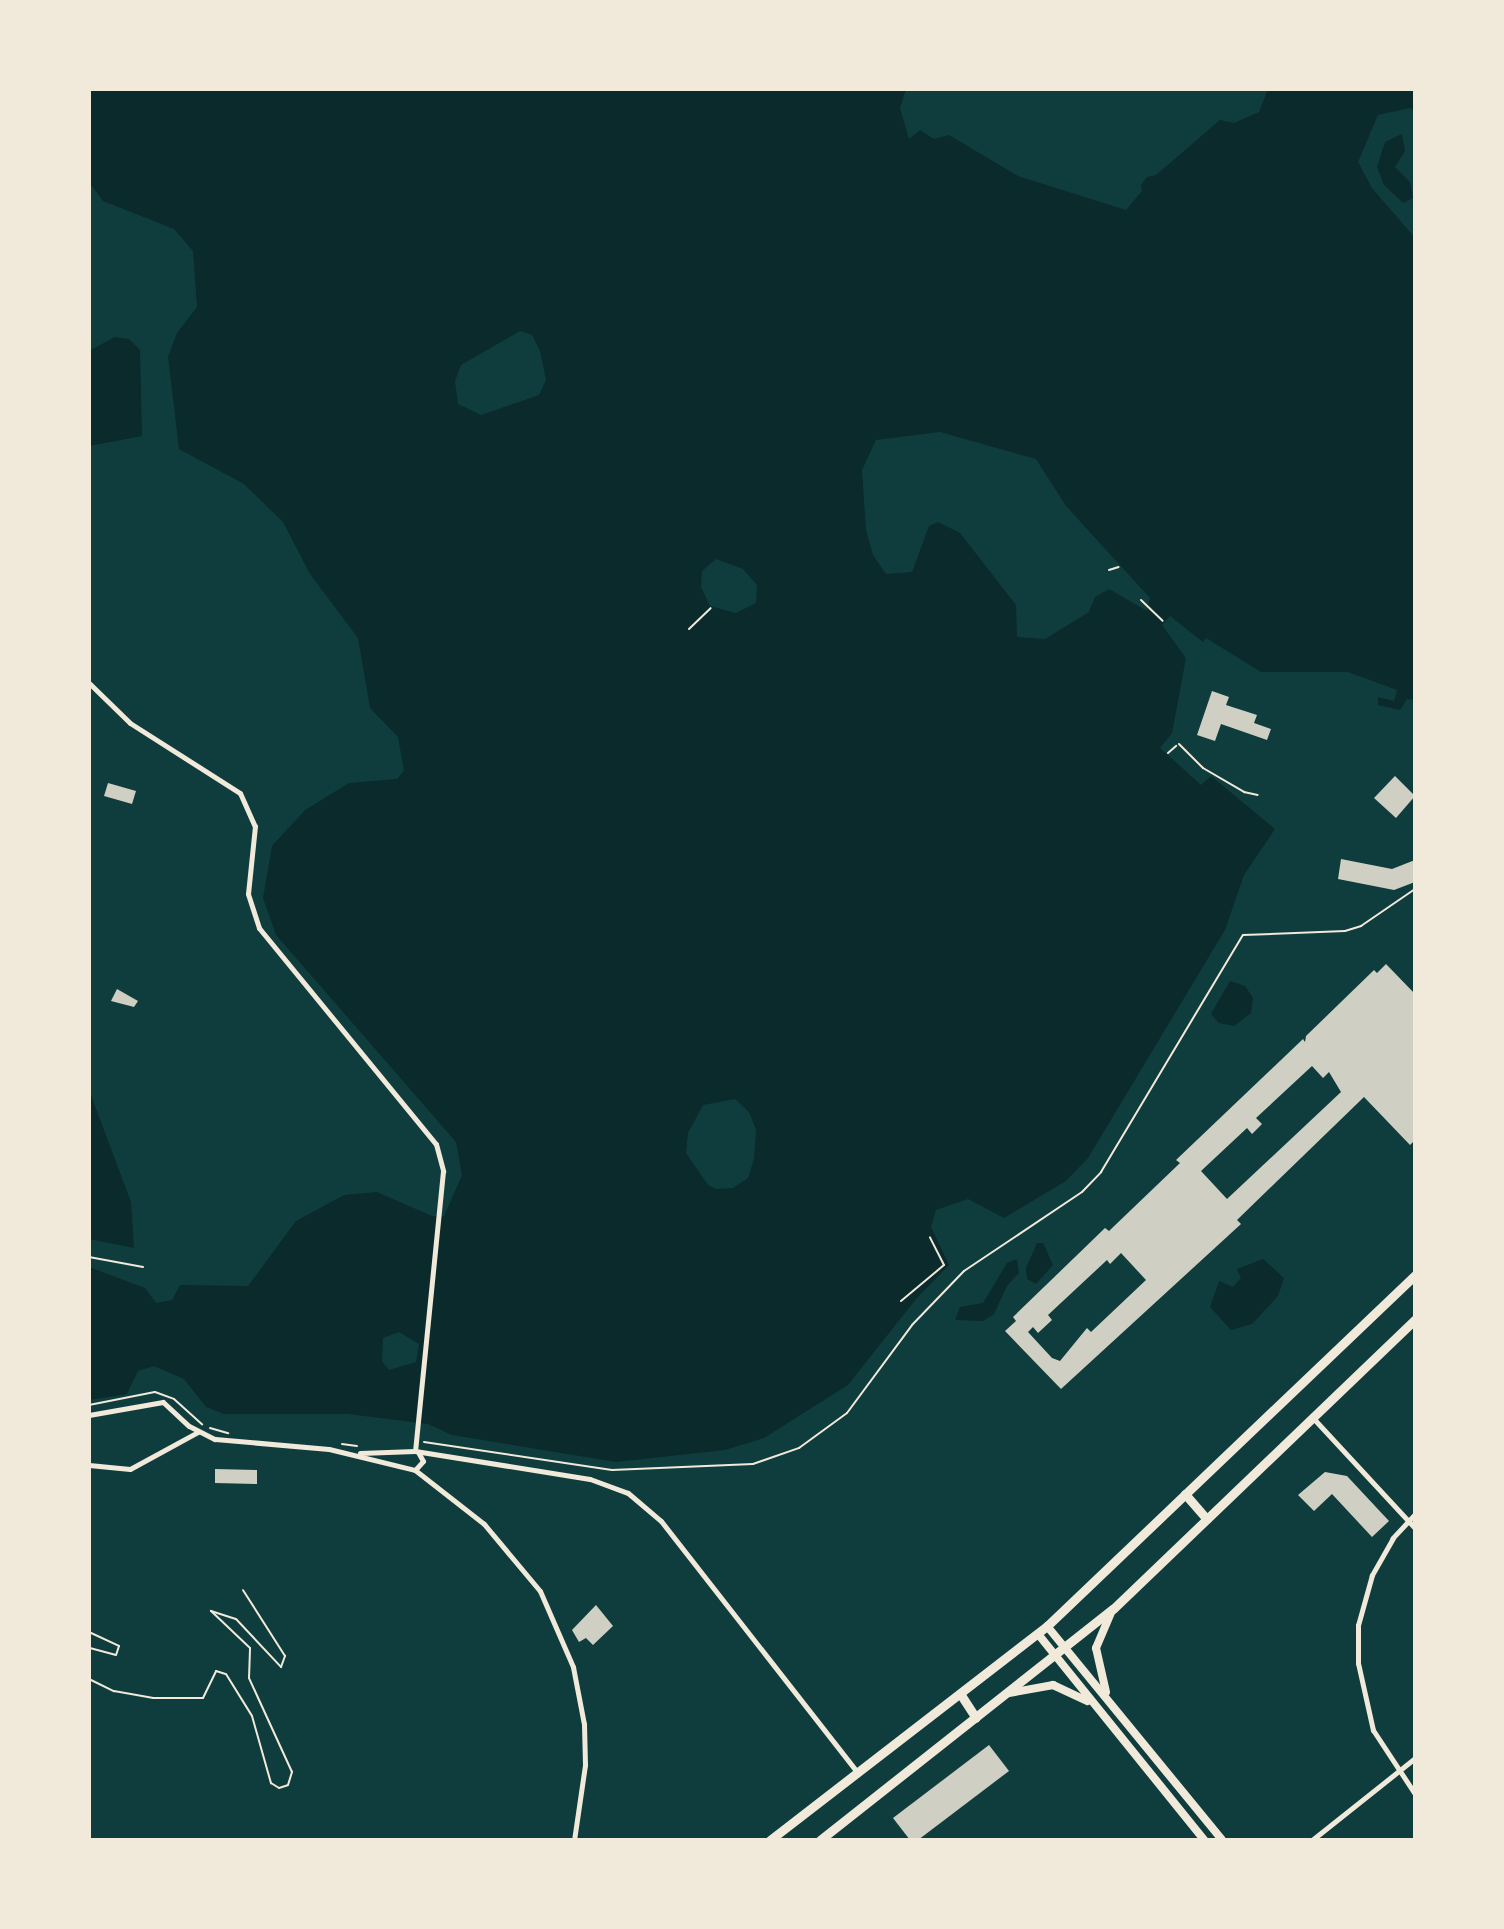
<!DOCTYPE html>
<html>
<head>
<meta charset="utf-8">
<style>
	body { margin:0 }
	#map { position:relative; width:1504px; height:1929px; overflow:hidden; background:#0f3d3e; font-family:Rubik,sans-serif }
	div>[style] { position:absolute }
	.water>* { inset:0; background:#0a2a2b }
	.building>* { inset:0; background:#cfcfc3 }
	.path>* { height:2px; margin:-1px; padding:0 1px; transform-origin:1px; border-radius:1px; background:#f1e9da }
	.minor>* { height:5px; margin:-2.5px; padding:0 2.5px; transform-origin:2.5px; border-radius:2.5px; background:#f1e9da }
	.secondary>* { height:8px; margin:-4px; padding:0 4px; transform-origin:4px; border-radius:4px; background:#f1e9da }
	.primary>* { height:9px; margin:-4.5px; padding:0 4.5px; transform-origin:4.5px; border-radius:4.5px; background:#f1e9da }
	span { translate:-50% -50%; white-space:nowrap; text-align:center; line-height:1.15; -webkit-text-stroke:5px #f1e9da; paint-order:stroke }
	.frame { position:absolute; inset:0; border:91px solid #f1e9da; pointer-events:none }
</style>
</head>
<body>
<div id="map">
	<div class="water">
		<i style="clip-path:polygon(evenodd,89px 89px,906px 89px,900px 108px,909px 139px,920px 130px,934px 139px,949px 135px,1018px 176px,1126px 210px,1142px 191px,1141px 185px,1147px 177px,1156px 175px,1220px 120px,1234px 123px,1259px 112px,1268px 89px,1415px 89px,1415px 112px,1410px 108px,1378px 115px,1358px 162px,1372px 188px,1415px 238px,1415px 700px,1407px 699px,1400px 710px,1378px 705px,1378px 697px,1394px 701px,1397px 690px,1348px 672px,1261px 672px,1206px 638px,1203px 642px,1170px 616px,1162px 625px,1186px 658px,1172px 733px,1160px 748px,1201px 785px,1211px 776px,1275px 829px,1244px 875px,1225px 930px,1088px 1158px,1066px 1181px,1004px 1218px,968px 1199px,936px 1210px,931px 1227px,949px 1265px,916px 1299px,848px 1385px,764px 1438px,725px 1450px,616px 1462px,452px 1435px,428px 1424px,348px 1414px,224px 1414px,206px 1407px,184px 1379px,154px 1366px,138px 1371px,127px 1394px,89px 1400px,89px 1267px,145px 1288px,156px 1303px,172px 1300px,180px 1285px,248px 1286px,296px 1221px,344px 1195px,377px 1192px,432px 1216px,444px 1216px,462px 1175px,456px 1142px,276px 935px,263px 898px,272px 846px,305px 810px,349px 783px,397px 779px,404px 771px,398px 737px,370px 708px,358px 638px,310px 574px,283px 522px,244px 484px,179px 449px,168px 357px,177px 333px,197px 307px,193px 251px,174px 229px,103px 201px,89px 182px,89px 89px,520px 331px,532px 335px,540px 351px,546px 380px,539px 395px,481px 415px,458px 404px,455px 381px,461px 365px,520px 331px,89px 89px,940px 432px,1036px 459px,1066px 506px,1150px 598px,1147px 611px,1109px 589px,1095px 597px,1089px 612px,1045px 639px,1017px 637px,1016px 605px,960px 533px,938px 522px,929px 526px,912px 572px,886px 574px,873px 555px,866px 530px,862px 470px,876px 440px,940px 432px,89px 89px,716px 559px,743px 569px,757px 585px,756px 603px,736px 613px,710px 606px,701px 587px,702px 571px,716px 559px,89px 89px,735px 1099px,749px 1112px,756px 1130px,754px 1159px,748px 1178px,733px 1188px,716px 1189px,708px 1185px,686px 1153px,688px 1133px,703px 1105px,735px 1099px,89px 89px,399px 1332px,419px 1344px,416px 1362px,389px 1370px,382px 1361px,383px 1338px,399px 1332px)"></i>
		<i style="clip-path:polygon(1402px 134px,1405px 151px,1395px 167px,1410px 182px,1413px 198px,1403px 203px,1384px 185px,1377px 167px,1385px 142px)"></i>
		<i style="clip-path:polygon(115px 337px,129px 339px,140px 350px,142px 436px,89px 446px,89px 351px)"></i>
		<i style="clip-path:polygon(1230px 981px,1245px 986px,1253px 998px,1251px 1013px,1234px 1026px,1219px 1023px,1211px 1014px)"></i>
		<i style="clip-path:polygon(89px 1090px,131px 1202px,134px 1248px,89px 1239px)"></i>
		<i style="clip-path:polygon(1037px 1243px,1043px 1243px,1053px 1265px,1036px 1284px,1027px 1279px,1026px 1268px)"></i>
		<i style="clip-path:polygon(1017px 1259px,1019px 1273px,1007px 1286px,994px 1314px,983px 1321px,955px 1320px,960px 1307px,983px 1303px,1007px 1263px)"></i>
		<i style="clip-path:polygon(1263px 1259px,1284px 1278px,1278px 1296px,1252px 1324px,1231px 1330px,1210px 1307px,1219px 1281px,1233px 1287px,1241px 1278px,1237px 1269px)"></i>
	</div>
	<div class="building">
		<i style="clip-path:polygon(1212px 691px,1229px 697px,1226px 705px,1257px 715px,1254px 723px,1271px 729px,1267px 740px,1221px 724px,1215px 741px,1197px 735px)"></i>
		<i style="clip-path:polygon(1395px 776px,1415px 796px,1396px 818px,1374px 798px)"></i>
		<i style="clip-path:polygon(108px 783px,136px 791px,132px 804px,104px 796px)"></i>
		<i style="clip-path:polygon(1341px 859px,1392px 869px,1415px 860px,1415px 882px,1394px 890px,1338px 879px)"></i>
		<i style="clip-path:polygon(evenodd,1386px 964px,1415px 994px,1415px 1140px,1410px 1145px,1364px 1097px,1237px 1220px,1241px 1224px,1061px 1389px,1005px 1331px,1016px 1321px,1013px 1317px,1105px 1228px,1109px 1231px,1180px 1163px,1176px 1160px,1303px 1039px,1305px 1042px,1306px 1036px,1374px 970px,1377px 973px,1386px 964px,1312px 1066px,1323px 1078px,1329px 1072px,1341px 1092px,1227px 1199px,1201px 1171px,1247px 1128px,1252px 1134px,1262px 1124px,1256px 1118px,1312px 1066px,1386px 964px,1121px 1253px,1146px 1280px,1091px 1332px,1087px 1328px,1060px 1361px,1052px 1358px,1028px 1332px,1033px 1327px,1038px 1333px,1052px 1320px,1048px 1315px,1107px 1260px,1110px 1264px,1121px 1253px)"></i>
		<i style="clip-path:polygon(117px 989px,138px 1001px,134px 1007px,111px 1001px)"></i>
		<i style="clip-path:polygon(215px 1469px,257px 1470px,257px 1484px,215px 1483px)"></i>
		<i style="clip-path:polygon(1325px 1472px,1347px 1476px,1389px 1521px,1372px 1537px,1332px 1494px,1314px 1511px,1298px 1495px)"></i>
		<i style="clip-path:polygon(596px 1605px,613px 1626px,593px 1645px,586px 1638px,579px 1642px,572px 1630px)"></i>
		<i style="clip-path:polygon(989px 1745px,1009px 1771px,918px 1840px,910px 1840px,893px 1818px)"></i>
	</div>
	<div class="path">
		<i style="left:1109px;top:570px;width:10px;rotate:-17deg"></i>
		<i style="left:1141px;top:600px;width:30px;rotate:44deg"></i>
		<i style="left:689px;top:629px;width:30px;rotate:-44deg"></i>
		<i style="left:1179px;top:744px;width:34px;rotate:45deg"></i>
		<i style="left:1203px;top:768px;width:48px;rotate:30.3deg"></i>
		<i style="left:1244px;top:792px;width:14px;rotate:12deg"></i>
		<i style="left:1168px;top:753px;width:11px;rotate:-41deg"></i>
		<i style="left:89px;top:1257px;width:55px;rotate:10.5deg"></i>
		<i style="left:901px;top:1301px;width:56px;rotate:-39.9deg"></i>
		<i style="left:944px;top:1265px;width:31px;rotate:-117deg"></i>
		<i style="left:89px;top:1405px;width:67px;rotate:-11.1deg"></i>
		<i style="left:155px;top:1392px;width:20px;rotate:20deg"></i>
		<i style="left:174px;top:1399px;width:38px;rotate:42deg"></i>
		<i style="left:210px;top:1428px;width:19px;rotate:16deg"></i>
		<i style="left:424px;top:1442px;width:190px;rotate:8.5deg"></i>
		<i style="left:612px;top:1470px;width:141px;rotate:-2.4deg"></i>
		<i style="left:753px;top:1464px;width:49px;rotate:-19.2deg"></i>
		<i style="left:799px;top:1448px;width:59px;rotate:-36.1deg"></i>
		<i style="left:847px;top:1413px;width:109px;rotate:-53.5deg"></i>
		<i style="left:912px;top:1325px;width:75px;rotate:-46.1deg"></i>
		<i style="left:964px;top:1271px;width:142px;rotate:-33.8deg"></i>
		<i style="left:1082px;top:1192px;width:28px;rotate:-46deg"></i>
		<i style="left:1101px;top:1172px;width:276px;rotate:-59.1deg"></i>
		<i style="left:1243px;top:935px;width:102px;rotate:-2.2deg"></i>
		<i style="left:1345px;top:931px;width:17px;rotate:-17deg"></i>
		<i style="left:1361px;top:926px;width:65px;rotate:-34.4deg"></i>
		<i style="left:342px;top:1444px;width:15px;rotate:8deg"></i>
		<i style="left:89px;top:1632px;width:33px;rotate:25deg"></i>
		<i style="left:119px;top:1646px;width:9px;rotate:108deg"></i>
		<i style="left:116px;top:1655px;width:28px;rotate:-165deg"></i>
		<i style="left:89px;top:1679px;width:28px;rotate:26deg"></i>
		<i style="left:114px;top:1691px;width:40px;rotate:10deg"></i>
		<i style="left:153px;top:1698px;width:50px"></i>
		<i style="left:203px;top:1698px;width:30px;rotate:-64deg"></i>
		<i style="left:216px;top:1671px;width:10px;rotate:17deg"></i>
		<i style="left:226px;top:1674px;width:49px;rotate:58.2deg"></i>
		<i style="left:252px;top:1716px;width:70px;rotate:74.2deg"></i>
		<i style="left:271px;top:1783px;width:9px;rotate:32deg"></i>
		<i style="left:279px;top:1788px;width:9px;rotate:-18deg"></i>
		<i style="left:288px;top:1785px;width:14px;rotate:-73deg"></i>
		<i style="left:292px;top:1772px;width:103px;rotate:-114.6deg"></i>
		<i style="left:249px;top:1678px;width:30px;rotate:-88deg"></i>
		<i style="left:250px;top:1648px;width:54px;rotate:-136.5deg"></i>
		<i style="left:211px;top:1611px;width:26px;rotate:18deg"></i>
		<i style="left:236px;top:1619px;width:66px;rotate:46.8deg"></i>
		<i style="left:281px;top:1667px;width:12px;rotate:-70deg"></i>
		<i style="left:285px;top:1656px;width:78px;rotate:-122.5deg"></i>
	</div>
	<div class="minor">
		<i style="left:89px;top:683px;width:57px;rotate:44.3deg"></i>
		<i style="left:130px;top:723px;width:130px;rotate:32.5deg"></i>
		<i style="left:240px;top:793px;width:36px;rotate:66deg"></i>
		<i style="left:255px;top:826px;width:68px;rotate:95.9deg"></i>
		<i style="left:248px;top:894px;width:36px;rotate:72deg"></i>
		<i style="left:259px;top:928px;width:279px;rotate:50.7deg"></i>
		<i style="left:436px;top:1144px;width:28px;rotate:75deg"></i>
		<i style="left:443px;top:1171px;width:281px;rotate:95.7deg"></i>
		<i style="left:89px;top:1415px;width:75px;rotate:-10deg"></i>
		<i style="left:163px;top:1402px;width:35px;rotate:43deg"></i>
		<i style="left:189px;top:1426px;width:29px;rotate:27deg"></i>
		<i style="left:215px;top:1439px;width:114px;rotate:5deg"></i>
		<i style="left:329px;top:1449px;width:89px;rotate:13.7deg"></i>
		<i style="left:415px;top:1470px;width:88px;rotate:38deg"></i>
		<i style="left:484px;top:1524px;width:87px;rotate:50.1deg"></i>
		<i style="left:540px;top:1591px;width:83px;rotate:66.5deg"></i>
		<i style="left:573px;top:1667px;width:58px;rotate:79.1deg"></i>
		<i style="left:584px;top:1724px;width:41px;rotate:88.6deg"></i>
		<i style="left:585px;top:1765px;width:76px;rotate:98.3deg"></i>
		<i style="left:1313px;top:1418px;width:150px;rotate:47.2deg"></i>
		<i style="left:360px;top:1453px;width:55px;rotate:-2.1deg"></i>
		<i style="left:415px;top:1451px;width:177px;rotate:9.1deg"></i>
		<i style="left:590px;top:1479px;width:40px;rotate:20.2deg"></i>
		<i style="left:628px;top:1493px;width:43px;rotate:40.3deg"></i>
		<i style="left:661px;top:1521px;width:320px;rotate:52deg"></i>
		<i style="left:89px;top:1465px;width:41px;rotate:5.6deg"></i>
		<i style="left:130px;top:1469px;width:77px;rotate:-28.6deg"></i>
		<i style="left:415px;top:1470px;width:12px;rotate:-48deg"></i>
		<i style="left:423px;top:1461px;width:10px;rotate:-119deg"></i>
		<i style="left:1415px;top:1514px;width:33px;rotate:133deg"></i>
		<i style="left:1393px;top:1538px;width:43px;rotate:119.6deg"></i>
		<i style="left:1372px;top:1575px;width:52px;rotate:105.6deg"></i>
		<i style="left:1358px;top:1625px;width:38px;rotate:90deg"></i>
		<i style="left:1358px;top:1663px;width:69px;rotate:77.4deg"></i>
		<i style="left:1373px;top:1730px;width:77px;rotate:56.7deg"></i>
		<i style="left:1312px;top:1840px;width:132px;rotate:-38.5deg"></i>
	</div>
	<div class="secondary">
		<i style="left:1047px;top:1626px;width:276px;rotate:50.7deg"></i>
		<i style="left:1038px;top:1634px;width:265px;rotate:51.1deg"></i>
		<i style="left:1106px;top:1692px;width:45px;rotate:-102.8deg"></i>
		<i style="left:1096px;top:1648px;width:39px;rotate:-67deg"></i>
		<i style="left:1009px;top:1693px;width:45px;rotate:-10.3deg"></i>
		<i style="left:1053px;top:1685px;width:38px;rotate:25deg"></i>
	</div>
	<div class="primary">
		<i style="left:1185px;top:1494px;width:33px;rotate:49deg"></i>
		<i style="left:961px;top:1695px;width:27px;rotate:57deg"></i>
		<i style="left:770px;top:1840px;width:350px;rotate:-37.7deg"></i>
		<i style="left:1047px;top:1626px;width:509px;rotate:-43.65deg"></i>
		<i style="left:820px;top:1840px;width:373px;rotate:-38.3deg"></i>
		<i style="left:1113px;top:1609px;width:419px;rotate:-43.8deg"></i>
	</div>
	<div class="frame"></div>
</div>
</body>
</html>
